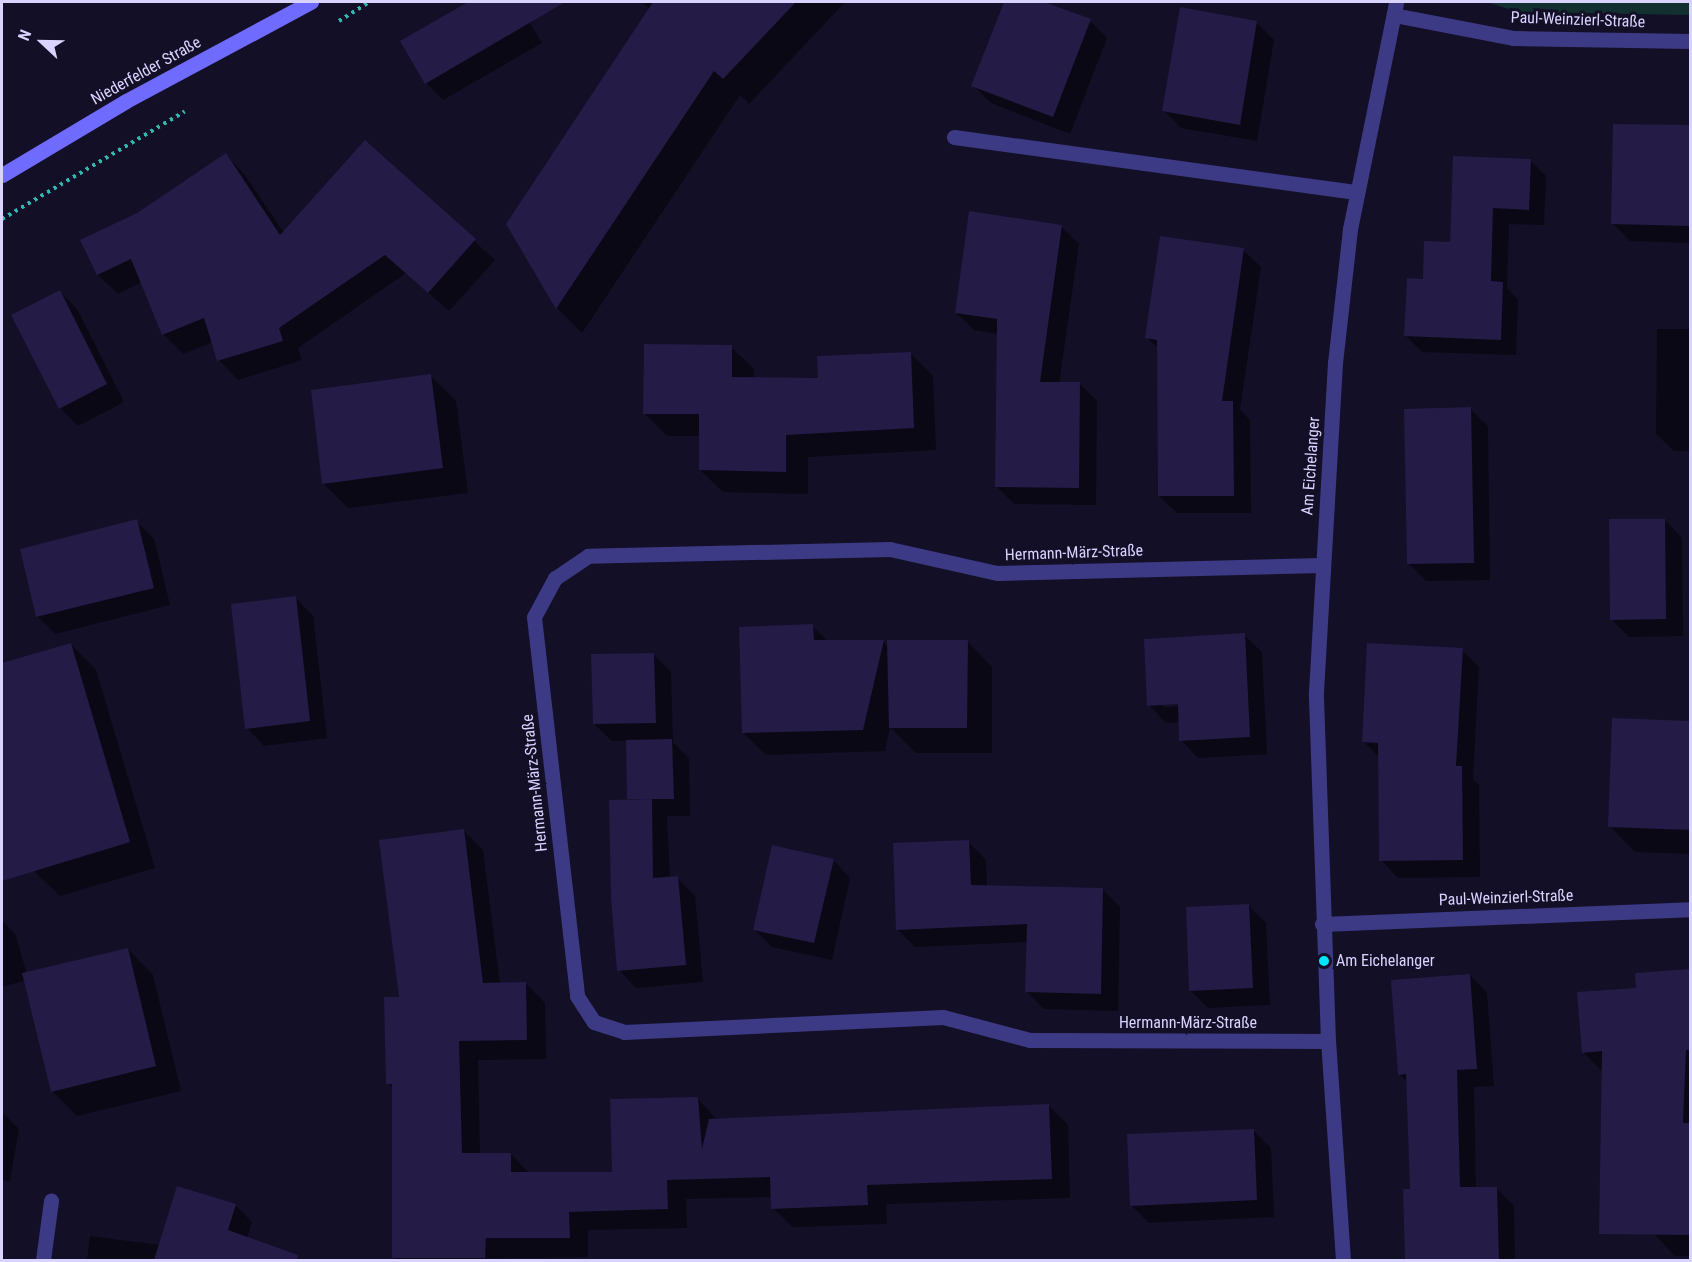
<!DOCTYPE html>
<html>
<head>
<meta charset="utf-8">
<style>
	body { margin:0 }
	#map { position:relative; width:1692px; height:1262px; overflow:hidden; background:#130f26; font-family:"Roboto Condensed",sans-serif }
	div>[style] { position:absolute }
	.green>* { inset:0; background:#12302f }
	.shadow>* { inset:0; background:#0007 }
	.building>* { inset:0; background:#241b47 }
	.path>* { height:4px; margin-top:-2px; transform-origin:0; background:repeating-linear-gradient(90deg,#2fb8b0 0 3px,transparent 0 7.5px) }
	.lane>* { height:15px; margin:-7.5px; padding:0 7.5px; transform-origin:7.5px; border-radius:7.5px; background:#3d3a85 }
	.street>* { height:15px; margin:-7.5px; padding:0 7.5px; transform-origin:7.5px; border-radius:7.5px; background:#3d3a85 }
	.secondary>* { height:15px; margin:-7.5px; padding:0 7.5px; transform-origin:7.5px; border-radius:7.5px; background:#6f6bff }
	.dots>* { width:16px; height:16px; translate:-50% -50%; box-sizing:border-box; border:3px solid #130f26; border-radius:50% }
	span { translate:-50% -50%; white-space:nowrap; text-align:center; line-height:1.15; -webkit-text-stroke:6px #130f26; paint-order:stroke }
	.street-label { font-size:16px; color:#d9d4ff }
	.poi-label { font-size:16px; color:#d9d4ff }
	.left { translate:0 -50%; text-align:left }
	.frame { position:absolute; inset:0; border:3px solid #d9d4ff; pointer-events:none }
	.north { position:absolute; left:12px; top:12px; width:60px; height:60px; -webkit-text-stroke:4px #130f26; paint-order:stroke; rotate:292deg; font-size:16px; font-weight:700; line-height:24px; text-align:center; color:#d9d4ff }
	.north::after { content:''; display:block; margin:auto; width:21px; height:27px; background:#d9d4ff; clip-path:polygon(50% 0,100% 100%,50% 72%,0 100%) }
</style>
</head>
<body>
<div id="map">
	<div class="green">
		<i style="clip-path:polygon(1487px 2px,1690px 2px,1690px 15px,1518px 12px)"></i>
	</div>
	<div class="shadow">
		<i style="clip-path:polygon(471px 2px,517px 2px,542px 43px,443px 100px,426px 83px,402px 42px)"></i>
		<i style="clip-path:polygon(642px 2px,845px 2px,749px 104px,740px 95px,582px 333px,557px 308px,508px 224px,650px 9px)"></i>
		<i style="clip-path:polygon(1006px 2px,1040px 2px,1090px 21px,1107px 38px,1070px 134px,991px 103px,973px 85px)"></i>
		<i style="clip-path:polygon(1256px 22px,1274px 40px,1257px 141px,1181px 128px,1164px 111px)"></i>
		<i style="clip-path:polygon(1615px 125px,1690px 126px,1690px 243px,1630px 241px,1613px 224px)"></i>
		<i style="clip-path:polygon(365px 142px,495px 260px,449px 311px,406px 273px,298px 348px,302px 360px,238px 380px,219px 360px,213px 342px,183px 354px,163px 334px,142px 282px,118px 294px,98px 275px,82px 241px,138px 214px,226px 155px,245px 175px,284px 233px)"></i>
		<i style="clip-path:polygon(1530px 160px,1546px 176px,1544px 225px,1509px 224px,1507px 288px,1518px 299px,1516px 355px,1422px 352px,1406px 336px,1425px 280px,1451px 244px)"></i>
		<i style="clip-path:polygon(1061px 226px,1079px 244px,1059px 384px,1080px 384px,1097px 401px,1096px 505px,1014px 504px,996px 486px,998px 334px,974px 330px,956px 313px)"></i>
		<i style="clip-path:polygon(1243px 250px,1261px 267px,1240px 410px,1250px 420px,1251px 513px,1177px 513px,1159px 496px,1159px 349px,1147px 338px)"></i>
		<i style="clip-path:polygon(60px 292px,77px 309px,124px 402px,78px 426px,60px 408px)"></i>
		<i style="clip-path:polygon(1657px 329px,1690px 329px,1690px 451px,1674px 451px,1656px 434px)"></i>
		<i style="clip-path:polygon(731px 347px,754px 369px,754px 379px,820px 379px,910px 353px,933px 376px,936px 450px,808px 457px,808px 494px,723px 492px,700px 470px,701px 436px,667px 436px,644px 413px)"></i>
		<i style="clip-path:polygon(431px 376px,456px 401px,468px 493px,348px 508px,323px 483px)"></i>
		<i style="clip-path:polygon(1470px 409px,1488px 426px,1490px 580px,1426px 581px,1408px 563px)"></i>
		<i style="clip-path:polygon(1665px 520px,1682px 538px,1683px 636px,1629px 637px,1611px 619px)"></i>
		<i style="clip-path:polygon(136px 521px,154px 539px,170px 605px,55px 634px,37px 616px)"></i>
		<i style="clip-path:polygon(296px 598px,313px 616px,327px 738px,264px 746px,247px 728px)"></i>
		<i style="clip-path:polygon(812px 626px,828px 641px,883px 641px,888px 647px,967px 641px,992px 667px,992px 753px,916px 753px,890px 727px,885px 751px,766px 755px,743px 733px)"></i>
		<i style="clip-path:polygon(evenodd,1244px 635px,1262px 652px,1267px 754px,1198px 758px,1181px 740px,1180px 722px,1166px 723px,1149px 705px,1244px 635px,1185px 703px,1185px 706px,1163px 707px,1163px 704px,1185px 703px)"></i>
		<i style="clip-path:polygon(71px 644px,96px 670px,155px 868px,60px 896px,34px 871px,2px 760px,2px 665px)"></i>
		<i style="clip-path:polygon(1462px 650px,1479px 667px,1473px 779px,1479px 785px,1480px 877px,1398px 878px,1381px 860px,1380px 758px,1363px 741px)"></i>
		<i style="clip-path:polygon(654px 655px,671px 672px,673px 742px,689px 758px,690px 816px,667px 816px,670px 879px,678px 879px,695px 896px,703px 982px,636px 988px,619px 970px,631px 801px,628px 741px,612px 741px,594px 724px)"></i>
		<i style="clip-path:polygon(1614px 719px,1690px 722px,1690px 854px,1635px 852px,1610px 826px)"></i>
		<i style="clip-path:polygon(464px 831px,483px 850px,500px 984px,525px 983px,545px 1003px,546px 1059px,478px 1060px,480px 1155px,511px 1154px,530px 1174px,613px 1174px,697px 1098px,717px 1120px,1048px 1105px,1068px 1125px,1070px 1198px,886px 1204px,887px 1224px,792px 1227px,773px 1208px,772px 1197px,686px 1199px,687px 1228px,588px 1230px,588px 1257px,396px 1260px,393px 1257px,394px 1089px,388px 1083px,401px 998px)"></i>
		<i style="clip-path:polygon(968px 842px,986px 860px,987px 887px,1102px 889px,1120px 907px,1118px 1011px,1044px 1009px,1027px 992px,1028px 942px,915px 947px,897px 929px)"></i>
		<i style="clip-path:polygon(833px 860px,850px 878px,832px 960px,772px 947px,754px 929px)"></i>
		<i style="clip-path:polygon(1249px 906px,1266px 923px,1270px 1005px,1208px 1008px,1190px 990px)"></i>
		<i style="clip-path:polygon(2px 920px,15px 934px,27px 974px,128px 949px,153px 975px,181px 1091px,77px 1116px,52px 1091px,26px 980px,2px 987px)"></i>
		<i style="clip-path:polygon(1690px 970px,1690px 1256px,1675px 1256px,1653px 1233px,1603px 1072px,1583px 1052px,1638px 989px,1637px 974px)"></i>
		<i style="clip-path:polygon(1470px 975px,1487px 993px,1494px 1086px,1474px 1087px,1476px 1189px,1496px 1188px,1514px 1206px,1515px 1260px,1406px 1260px,1405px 1191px,1412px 1191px,1408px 1083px,1399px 1074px)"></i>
		<i style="clip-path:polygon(2px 1112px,19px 1129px,10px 1181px,2px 1180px)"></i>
		<i style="clip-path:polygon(1254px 1131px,1271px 1148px,1274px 1217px,1149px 1223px,1131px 1205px)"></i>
		<i style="clip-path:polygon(235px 1205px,252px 1222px,240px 1260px,87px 1260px,90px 1236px,160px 1245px)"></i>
	</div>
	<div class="building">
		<i style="clip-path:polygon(468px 2px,565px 2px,425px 84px,400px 41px)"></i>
		<i style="clip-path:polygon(653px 2px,796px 2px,723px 79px,714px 71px,556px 309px,506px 224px)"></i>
		<i style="clip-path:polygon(1004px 2px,1044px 2px,1091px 19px,1053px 117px,971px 86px)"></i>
		<i style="clip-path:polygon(1180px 7px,1257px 21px,1240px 125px,1162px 111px)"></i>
		<i style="clip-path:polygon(1613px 124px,1690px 125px,1690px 226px,1611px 224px)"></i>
		<i style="clip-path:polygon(365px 140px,476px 239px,428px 293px,385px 255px,279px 328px,283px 341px,217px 361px,204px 318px,162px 335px,131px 259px,97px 275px,80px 240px,137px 213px,226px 153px,280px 235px)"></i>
		<i style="clip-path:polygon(1453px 156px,1531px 159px,1529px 210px,1493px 208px,1491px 281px,1503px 282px,1501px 340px,1404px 336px,1407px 278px,1423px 279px,1424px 241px,1450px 242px)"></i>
		<i style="clip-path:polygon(969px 211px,1062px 225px,1040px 382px,1080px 382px,1079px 488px,995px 487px,997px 319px,955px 313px)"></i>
		<i style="clip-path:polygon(1160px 236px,1244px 248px,1222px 401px,1233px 401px,1234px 496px,1158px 496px,1157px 340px,1145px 338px)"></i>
		<i style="clip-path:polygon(60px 290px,107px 384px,59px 409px,11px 315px)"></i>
		<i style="clip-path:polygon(644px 344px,732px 345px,732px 377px,818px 378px,817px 356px,911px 352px,914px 428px,786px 435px,786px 472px,699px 470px,699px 414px,643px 414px)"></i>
		<i style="clip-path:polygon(431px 374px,443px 468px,322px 484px,311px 390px)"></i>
		<i style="clip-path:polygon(1471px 407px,1474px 563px,1407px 564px,1404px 409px)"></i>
		<i style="clip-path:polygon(137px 519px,154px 588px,36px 617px,20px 549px)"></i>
		<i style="clip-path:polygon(1609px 519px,1665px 519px,1666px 619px,1610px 620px)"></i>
		<i style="clip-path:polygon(296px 596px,310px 721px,245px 729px,231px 604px)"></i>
		<i style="clip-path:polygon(813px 624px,814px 640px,884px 640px,863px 730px,742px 733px,739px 627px)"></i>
		<i style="clip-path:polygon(1245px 633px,1250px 737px,1179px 741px,1178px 704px,1147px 706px,1144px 639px)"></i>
		<i style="clip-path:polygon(887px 640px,968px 640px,967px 728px,889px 728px)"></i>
		<i style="clip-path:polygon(71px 643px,130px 842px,2px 881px,2px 663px)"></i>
		<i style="clip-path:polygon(1367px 643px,1463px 648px,1456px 766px,1462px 766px,1463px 860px,1379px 861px,1378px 743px,1362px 742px)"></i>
		<i style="clip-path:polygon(654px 653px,656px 723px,593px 724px,591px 654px)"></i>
		<i style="clip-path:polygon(1612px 718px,1690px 721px,1690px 830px,1608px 827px)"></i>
		<i style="clip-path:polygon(672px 739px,674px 799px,627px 799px,626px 740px)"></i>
		<i style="clip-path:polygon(652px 799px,653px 878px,678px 876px,686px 965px,617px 971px,611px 899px,609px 800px)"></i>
		<i style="clip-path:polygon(464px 829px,483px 983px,526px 982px,527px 1040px,459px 1041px,462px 1153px,511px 1153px,511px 1172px,612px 1172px,610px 1099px,698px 1097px,702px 1149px,709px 1119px,1049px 1104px,1052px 1179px,867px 1185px,868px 1205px,771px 1209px,770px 1177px,667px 1180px,668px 1209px,569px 1212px,570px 1238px,486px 1238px,485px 1258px,392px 1258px,392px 1084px,386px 1084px,384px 997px,399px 997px,379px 840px)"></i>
		<i style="clip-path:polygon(969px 840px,971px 885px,1103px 888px,1101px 994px,1025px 992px,1027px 924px,896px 930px,893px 843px)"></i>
		<i style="clip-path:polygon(772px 845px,834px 859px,814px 943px,753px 930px)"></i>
		<i style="clip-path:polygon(1249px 904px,1253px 988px,1189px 991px,1186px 907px)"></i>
		<i style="clip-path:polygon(128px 948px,156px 1066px,51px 1092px,22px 973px)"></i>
		<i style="clip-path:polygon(1690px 969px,1690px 1050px,1686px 1050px,1683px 1123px,1690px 1123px,1690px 1235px,1599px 1234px,1602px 1051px,1582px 1053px,1577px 992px,1636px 988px,1635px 973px)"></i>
		<i style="clip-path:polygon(1470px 974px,1477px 1069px,1457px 1070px,1460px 1187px,1497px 1187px,1499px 1260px,1405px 1260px,1403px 1189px,1410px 1189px,1406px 1074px,1398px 1075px,1391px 980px)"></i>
		<i style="clip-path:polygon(1254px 1129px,1257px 1200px,1130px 1206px,1127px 1134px)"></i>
		<i style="clip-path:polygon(177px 1186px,236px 1204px,228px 1230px,298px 1255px,297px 1260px,154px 1260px)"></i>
	</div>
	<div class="path">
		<i style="left:339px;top:21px;width:36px;rotate:-32deg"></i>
		<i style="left:2px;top:219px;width:212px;rotate:-30.5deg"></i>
	</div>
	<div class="lane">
		<i style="left:954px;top:137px;width:407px;rotate:7.8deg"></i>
		<i style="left:43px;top:1260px;width:60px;rotate:-82.3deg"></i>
	</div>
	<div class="street">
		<i style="left:1394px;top:15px;width:121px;rotate:10.9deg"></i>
		<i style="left:1513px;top:38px;width:177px;rotate:1deg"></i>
		<i style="left:1322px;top:565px;width:325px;rotate:178.6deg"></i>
		<i style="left:997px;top:573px;width:110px;rotate:-167.4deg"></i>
		<i style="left:890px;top:549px;width:302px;rotate:178.7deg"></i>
		<i style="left:588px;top:556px;width:40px;rotate:146deg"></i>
		<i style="left:555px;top:578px;width:44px;rotate:118.3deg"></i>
		<i style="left:534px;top:617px;width:381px;rotate:83.5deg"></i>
		<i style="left:577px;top:996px;width:31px;rotate:57deg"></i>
		<i style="left:594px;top:1022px;width:32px;rotate:18deg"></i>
		<i style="left:624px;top:1032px;width:319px;rotate:-2.7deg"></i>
		<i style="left:943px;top:1017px;width:90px;rotate:14.8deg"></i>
		<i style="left:1030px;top:1040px;width:298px;rotate:0.2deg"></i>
		<i style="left:1322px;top:924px;width:368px;rotate:-2.3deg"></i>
		<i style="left:1343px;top:1260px;width:220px;rotate:-93.9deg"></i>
		<i style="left:1328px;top:1041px;width:349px;rotate:-92deg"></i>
		<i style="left:1316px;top:692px;width:330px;rotate:-86.7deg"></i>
		<i style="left:1335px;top:363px;width:135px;rotate:-83.6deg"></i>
		<i style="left:1350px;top:229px;width:232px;rotate:-78.5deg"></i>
	</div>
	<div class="secondary">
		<i style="left:2px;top:175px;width:144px;rotate:-30.8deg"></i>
		<i style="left:126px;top:101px;width:210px;rotate:-28.2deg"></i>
	</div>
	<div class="dots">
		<i style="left:1324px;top:961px;background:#00e5ff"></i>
	</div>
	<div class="street-label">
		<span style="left:1578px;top:20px;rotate:2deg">Paul-Weinzierl-Straße</span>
		<span style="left:146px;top:71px;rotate:-29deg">Niederfelder Straße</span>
		<span style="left:1311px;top:466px;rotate:-86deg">Am Eichelanger</span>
		<span style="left:1074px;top:553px;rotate:-2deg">Hermann-März-Straße</span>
		<span style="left:535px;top:783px;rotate:-96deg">Hermann-März-Straße</span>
		<span style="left:1506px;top:898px;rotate:-2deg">Paul-Weinzierl-Straße</span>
		<span style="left:1188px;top:1023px">Hermann-März-Straße</span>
	</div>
	<div class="poi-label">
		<span class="left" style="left:1336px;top:961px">Am Eichelanger</span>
	</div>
	<div class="frame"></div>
	<div class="north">N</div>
</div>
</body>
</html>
